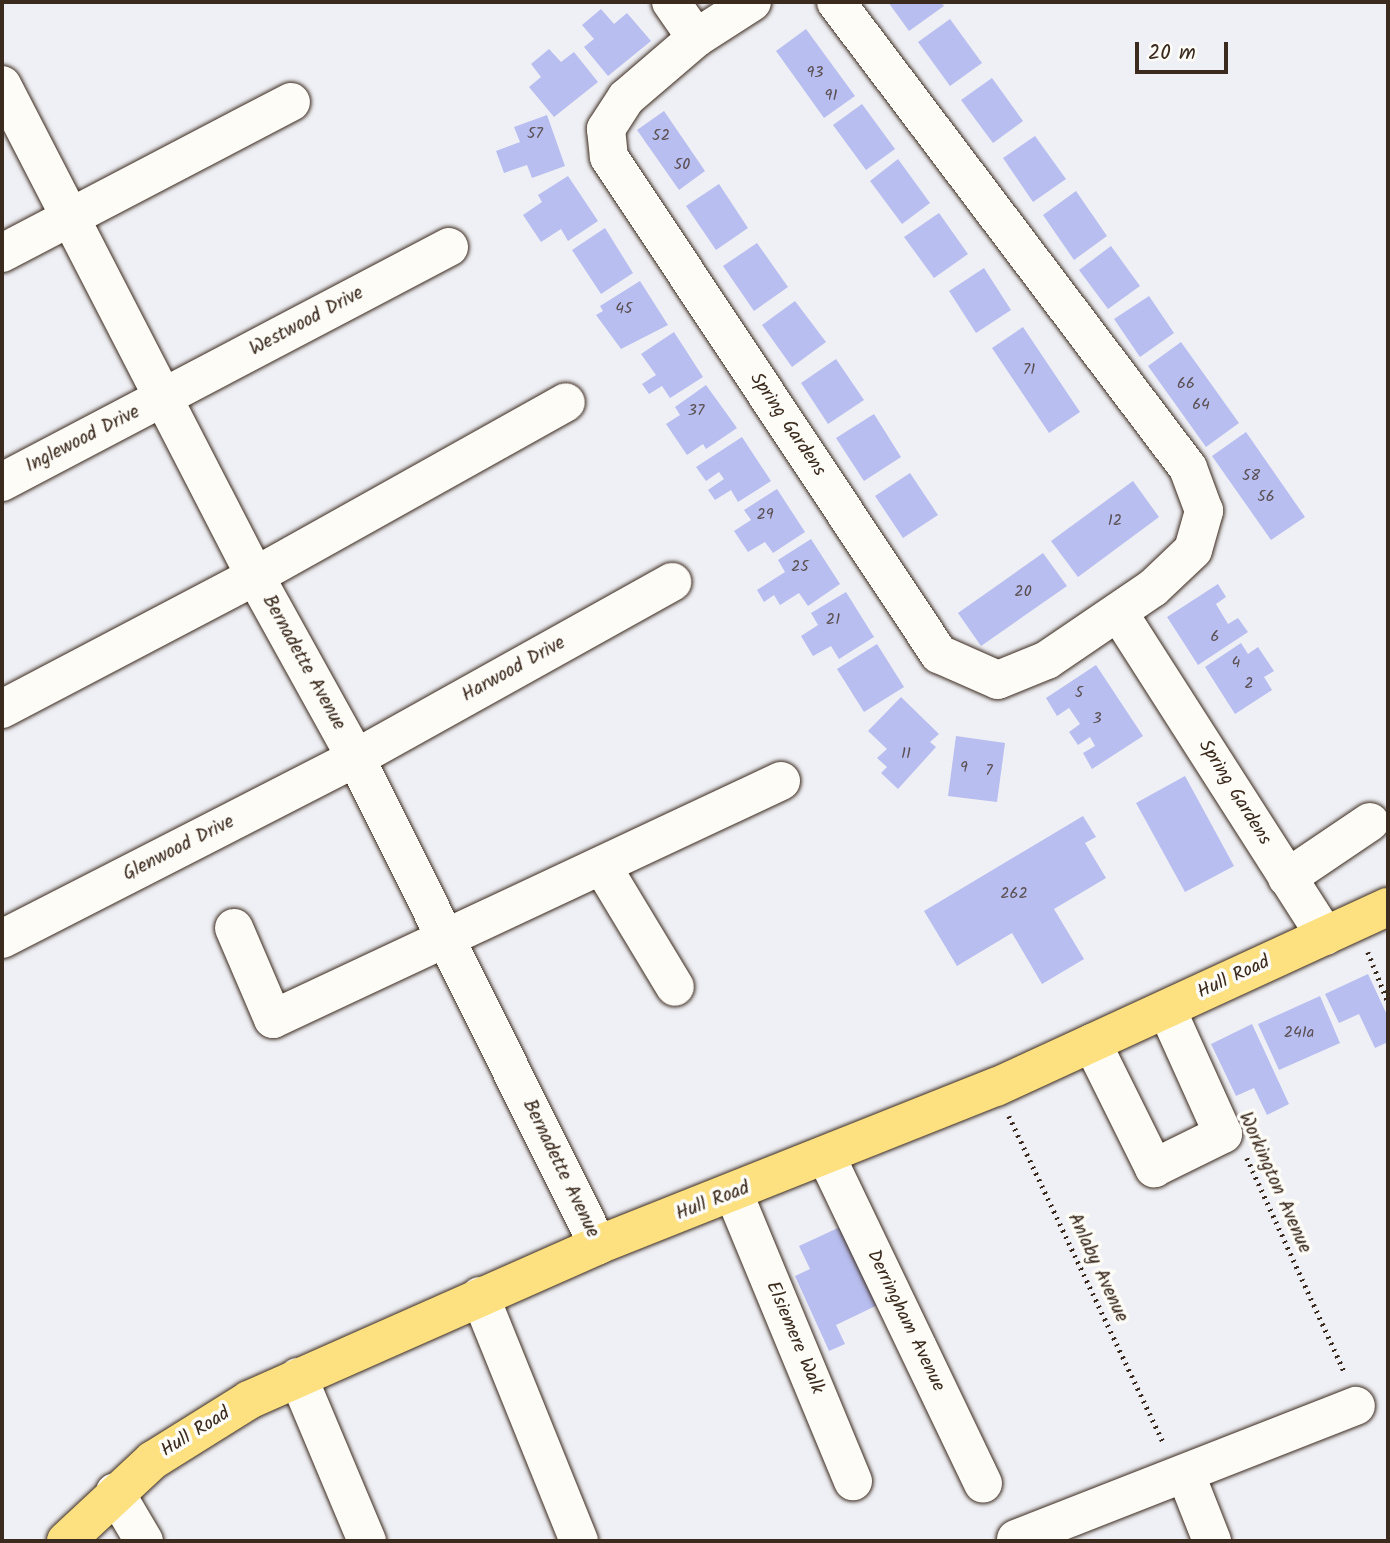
<!DOCTYPE html>
<html>
<head>
<meta charset="utf-8">
<style>
	body { margin:0 }
	#map { position:relative; width:1390px; height:1543px; overflow:hidden; background:#eff0f5; font-family:Kalam,sans-serif }
	div>[style] { position:absolute }
	.building>* { inset:0; background:#b8beef }
	.path>* { height:4.5px; margin-top:-2.25px; transform-origin:0; background:repeating-linear-gradient(90deg,#3b2a1e 0 2px,transparent 0 7px) }
	.roads { filter:drop-shadow(0 0 2px #3b2a1e) drop-shadow(0 0 2px #3b2a1e) }
	.minor>* { height:38px; margin:-19px; padding:0 19px; transform-origin:19px; border-radius:19px; background:#fdfcf7 }
	.major>* { height:38px; margin:-19px; padding:0 19px; transform-origin:19px; border-radius:19px; background:#fde080 }
	span { translate:-50% -50%; white-space:nowrap; text-align:center; line-height:1.15; -webkit-text-stroke:7px #fdfcf7; paint-order:stroke }
	.number-label { font-size:16px; color:#5a4f52 }
	.number-label span { -webkit-text-stroke-width:0 }
	.street-label { font-size:19px; color:#3b2a1e }
	.frame { position:absolute; inset:0; border:4px solid #3b2a1e; pointer-events:none }
	.scale { position:absolute; left:1135px; top:42px; width:93px; height:32px; box-sizing:border-box; border:4px solid #3b2a1e; border-top:0; padding-left:9px; font-size:21px; line-height:24px; white-space:nowrap; color:#3b2a1e; -webkit-text-stroke:5px #fdfcf7; paint-order:stroke }
</style>
</head>
<body>
<div id="map">
	<div class="building">
		<i style="clip-path:polygon(888px 2px,941px 2px,944px 6px,909px 31px)"></i>
		<i style="clip-path:polygon(601px 9px,614px 24px,627px 13px,651px 41px,608px 76px,584px 47px,594px 39px,582px 25px)"></i>
		<i style="clip-path:polygon(950px 19px,982px 63px,950px 86px,918px 42px)"></i>
		<i style="clip-path:polygon(806px 29px,855px 96px,824px 118px,776px 51px)"></i>
		<i style="clip-path:polygon(549px 49px,561px 62px,574px 52px,598px 82px,554px 117px,529px 87px,541px 77px,531px 64px)"></i>
		<i style="clip-path:polygon(992px 78px,1023px 121px,993px 143px,961px 100px)"></i>
		<i style="clip-path:polygon(862px 104px,895px 149px,866px 170px,833px 125px)"></i>
		<i style="clip-path:polygon(664px 111px,705px 171px,679px 190px,637px 130px)"></i>
		<i style="clip-path:polygon(547px 115px,565px 166px,532px 178px,527px 165px,504px 173px,496px 151px,520px 142px,514px 127px)"></i>
		<i style="clip-path:polygon(1035px 136px,1066px 179px,1033px 202px,1003px 158px)"></i>
		<i style="clip-path:polygon(898px 159px,930px 203px,902px 224px,870px 181px)"></i>
		<i style="clip-path:polygon(568px 176px,598px 221px,568px 241px,561px 229px,541px 242px,523px 215px,542px 202px,538px 195px)"></i>
		<i style="clip-path:polygon(719px 184px,748px 228px,716px 250px,686px 206px)"></i>
		<i style="clip-path:polygon(1076px 191px,1107px 236px,1074px 260px,1043px 215px)"></i>
		<i style="clip-path:polygon(939px 213px,968px 254px,934px 278px,904px 237px)"></i>
		<i style="clip-path:polygon(605px 228px,633px 273px,601px 294px,572px 250px)"></i>
		<i style="clip-path:polygon(757px 243px,788px 287px,754px 311px,723px 266px)"></i>
		<i style="clip-path:polygon(1111px 246px,1140px 286px,1108px 309px,1079px 270px)"></i>
		<i style="clip-path:polygon(984px 268px,1011px 310px,976px 333px,949px 291px)"></i>
		<i style="clip-path:polygon(640px 281px,668px 325px,621px 349px,596px 315px,603px 311px,600px 306px)"></i>
		<i style="clip-path:polygon(1149px 296px,1174px 333px,1140px 357px,1114px 319px)"></i>
		<i style="clip-path:polygon(795px 301px,826px 342px,792px 367px,762px 325px)"></i>
		<i style="clip-path:polygon(1023px 327px,1080px 412px,1049px 433px,992px 348px)"></i>
		<i style="clip-path:polygon(674px 332px,703px 377px,670px 398px,662px 386px,649px 394px,642px 384px,656px 375px,641px 354px)"></i>
		<i style="clip-path:polygon(1181px 342px,1239px 423px,1206px 447px,1148px 366px)"></i>
		<i style="clip-path:polygon(836px 359px,864px 400px,828px 424px,801px 383px)"></i>
		<i style="clip-path:polygon(706px 385px,737px 428px,706px 449px,703px 444px,687px 455px,666px 424px,680px 415px,675px 407px)"></i>
		<i style="clip-path:polygon(874px 414px,901px 457px,864px 481px,836px 438px)"></i>
		<i style="clip-path:polygon(1246px 432px,1305px 517px,1271px 540px,1212px 456px)"></i>
		<i style="clip-path:polygon(742px 437px,771px 481px,738px 502px,731px 490px,715px 500px,708px 490px,724px 479px,719px 472px,706px 481px,696px 467px)"></i>
		<i style="clip-path:polygon(910px 473px,938px 515px,903px 538px,875px 496px)"></i>
		<i style="clip-path:polygon(1133px 481px,1159px 517px,1078px 577px,1051px 541px)"></i>
		<i style="clip-path:polygon(777px 489px,805px 532px,773px 553px,765px 542px,748px 552px,734px 531px,751px 520px,744px 510px)"></i>
		<i style="clip-path:polygon(811px 539px,840px 584px,808px 606px,799px 593px,780px 605px,774px 595px,764px 602px,757px 590px,785px 572px,778px 560px)"></i>
		<i style="clip-path:polygon(1043px 553px,1067px 586px,981px 646px,958px 613px)"></i>
		<i style="clip-path:polygon(1218px 584px,1226px 597px,1216px 604px,1228px 624px,1238px 618px,1248px 632px,1198px 665px,1167px 617px)"></i>
		<i style="clip-path:polygon(846px 592px,874px 637px,839px 659px,831px 646px,813px 656px,801px 636px,818px 625px,811px 613px)"></i>
		<i style="clip-path:polygon(1241px 643px,1248px 654px,1258px 647px,1274px 671px,1264px 677px,1272px 690px,1235px 714px,1205px 667px)"></i>
		<i style="clip-path:polygon(877px 644px,904px 687px,864px 712px,837px 669px)"></i>
		<i style="clip-path:polygon(1096px 665px,1143px 736px,1092px 769px,1083px 753px,1095px 746px,1090px 737px,1078px 745px,1069px 732px,1080px 724px,1069px 708px,1057px 716px,1046px 698px)"></i>
		<i style="clip-path:polygon(901px 697px,939px 734px,930px 742px,936px 747px,898px 789px,881px 773px,887px 767px,877px 758px,887px 749px,868px 731px)"></i>
		<i style="clip-path:polygon(956px 736px,1005px 743px,997px 802px,948px 796px)"></i>
		<i style="clip-path:polygon(1185px 776px,1234px 866px,1185px 892px,1136px 803px)"></i>
		<i style="clip-path:polygon(1083px 816px,1096px 837px,1085px 843px,1106px 878px,1054px 909px,1084px 959px,1042px 984px,1012px 933px,957px 966px,924px 911px)"></i>
		<i style="clip-path:polygon(1368px 974px,1388px 1017px,1388px 1042px,1375px 1048px,1359px 1014px,1339px 1023px,1325px 994px)"></i>
		<i style="clip-path:polygon(1320px 996px,1340px 1043px,1279px 1070px,1258px 1024px)"></i>
		<i style="clip-path:polygon(1252px 1024px,1289px 1104px,1267px 1115px,1254px 1088px,1236px 1096px,1211px 1044px)"></i>
		<i style="clip-path:polygon(840px 1227px,886px 1301px,836px 1325px,845px 1344px,829px 1351px,795px 1276px,810px 1269px,799px 1246px)"></i>
	</div>
	<div class="path">
		<i style="left:1368px;top:952px;width:54px;rotate:68.2deg"></i>
		<i style="left:1009px;top:1116px;width:363px;rotate:64.7deg"></i>
		<i style="left:1247px;top:1158px;width:236px;rotate:65.5deg"></i>
	</div>
	<div class="roads">
		<div class="minor">
			<i style="left:671px;top:2px;width:44px;rotate:55.2deg"></i>
			<i style="left:752px;top:2px;width:67px;rotate:147.3deg"></i>
			<i style="left:696px;top:38px;width:92px;rotate:139.4deg"></i>
			<i style="left:626px;top:98px;width:37px;rotate:123deg"></i>
			<i style="left:606px;top:129px;width:28px;rotate:84deg"></i>
			<i style="left:609px;top:157px;width:597px;rotate:56.42deg"></i>
			<i style="left:939px;top:654px;width:64px;rotate:23.8deg"></i>
			<i style="left:998px;top:680px;width:53px;rotate:-22.2deg"></i>
			<i style="left:1047px;top:660px;width:128px;rotate:-34.2deg"></i>
			<i style="left:1153px;top:588px;width:55px;rotate:-43.5deg"></i>
			<i style="left:1193px;top:550px;width:41px;rotate:-74.2deg"></i>
			<i style="left:1204px;top:511px;width:46px;rotate:-110.4deg"></i>
			<i style="left:1188px;top:468px;width:584px;rotate:-127.07deg"></i>
			<i style="left:2px;top:85px;width:552px;rotate:62.74deg"></i>
			<i style="left:255px;top:576px;width:208px;rotate:61deg"></i>
			<i style="left:356px;top:758px;width:544px;rotate:63.58deg"></i>
			<i style="left:2px;top:253px;width:326px;rotate:-27.6deg"></i>
			<i style="left:2px;top:482px;width:505px;rotate:-27.73deg"></i>
			<i style="left:1120px;top:615px;width:381px;rotate:57.4deg"></i>
			<i style="left:2px;top:709px;width:286px;rotate:-27.7deg"></i>
			<i style="left:255px;top:576px;width:356px;rotate:-29.2deg"></i>
			<i style="left:602px;top:866px;width:141px;rotate:58.9deg"></i>
			<i style="left:1287px;top:878px;width:100px;rotate:-34deg"></i>
			<i style="left:234px;top:928px;width:99px;rotate:66.8deg"></i>
			<i style="left:273px;top:1019px;width:561px;rotate:-25.1deg"></i>
			<i style="left:2px;top:939px;width:398px;rotate:-27.1deg"></i>
			<i style="left:356px;top:758px;width:362px;rotate:-29.1deg"></i>
			<i style="left:1092px;top:1043px;width:140px;rotate:63.6deg"></i>
			<i style="left:1154px;top:1168px;width:77px;rotate:-26.2deg"></i>
			<i style="left:1223px;top:1134px;width:136px;rotate:-114.3deg"></i>
			<i style="left:827px;top:1158px;width:361px;rotate:64.4deg"></i>
			<i style="left:734px;top:1194px;width:311px;rotate:67.5deg"></i>
			<i style="left:480px;top:1296px;width:264px;rotate:68deg"></i>
			<i style="left:298px;top:1377px;width:178px;rotate:67.2deg"></i>
			<i style="left:1186px;top:1475px;width:71px;rotate:68.5deg"></i>
			<i style="left:115px;top:1492px;width:57px;rotate:59.4deg"></i>
			<i style="left:1016px;top:1539px;width:365px;rotate:-21.4deg"></i>
		</div>
		<div class="major">
			<i style="left:66px;top:1541px;width:119px;rotate:-43deg"></i>
			<i style="left:153px;top:1460px;width:113px;rotate:-32deg"></i>
			<i style="left:249px;top:1400px;width:382px;rotate:-23.9deg"></i>
			<i style="left:598px;top:1245px;width:428px;rotate:-21.7deg"></i>
			<i style="left:996px;top:1087px;width:431px;rotate:-24.7deg"></i>
		</div>
	</div>
	<div class="number-label">
		<span style="left:815px;top:73px">93</span>
		<span style="left:831px;top:96px">91</span>
		<span style="left:535px;top:134px">57</span>
		<span style="left:661px;top:136px">52</span>
		<span style="left:682px;top:165px">50</span>
		<span style="left:624px;top:309px">45</span>
		<span style="left:1029px;top:370px">71</span>
		<span style="left:1186px;top:384px">66</span>
		<span style="left:1201px;top:405px">64</span>
		<span style="left:696px;top:411px">37</span>
		<span style="left:1251px;top:476px">58</span>
		<span style="left:1266px;top:497px">56</span>
		<span style="left:765px;top:515px">29</span>
		<span style="left:1115px;top:521px">12</span>
		<span style="left:800px;top:567px">25</span>
		<span style="left:1023px;top:592px">20</span>
		<span style="left:833px;top:620px">21</span>
		<span style="left:1215px;top:637px">6</span>
		<span style="left:1236px;top:663px">4</span>
		<span style="left:1249px;top:684px">2</span>
		<span style="left:1079px;top:693px">5</span>
		<span style="left:1097px;top:719px">3</span>
		<span style="left:906px;top:754px">11</span>
		<span style="left:964px;top:768px">9</span>
		<span style="left:989px;top:771px">7</span>
		<span style="left:1014px;top:894px">262</span>
		<span style="left:1299px;top:1033px">241a</span>
	</div>
	<div class="street-label">
		<span style="left:307px;top:322px;rotate:-28deg">Westwood Drive</span>
		<span style="left:787px;top:425px;rotate:56deg">Spring Gardens</span>
		<span style="left:83px;top:440px;rotate:-27deg">Inglewood Drive</span>
		<span style="left:303px;top:663px;rotate:61deg">Bernadette Avenue</span>
		<span style="left:514px;top:670px;rotate:-29deg">Harwood Drive</span>
		<span style="left:1234px;top:793px;rotate:58deg">Spring Gardens</span>
		<span style="left:179px;top:849px;rotate:-27deg">Glenwood Drive</span>
		<span style="left:1234px;top:978px;rotate:-25deg">Hull Road</span>
		<span style="left:560px;top:1169px;rotate:64deg">Bernadette Avenue</span>
		<span style="left:1274px;top:1183px;rotate:66deg">Workington Avenue</span>
		<span style="left:713px;top:1202px;rotate:-21deg">Hull Road</span>
		<span style="left:1097px;top:1268px;rotate:65deg">Anlaby Avenue</span>
		<span style="left:905px;top:1321px;rotate:64deg">Derringham Avenue</span>
		<span style="left:794px;top:1338px;rotate:67deg">Elsiemere Walk</span>
		<span style="left:196px;top:1433px;rotate:-32deg">Hull Road</span>
	</div>
	<div class="frame"></div>
	<div class="scale">20 m</div>
</div>
</body>
</html>
